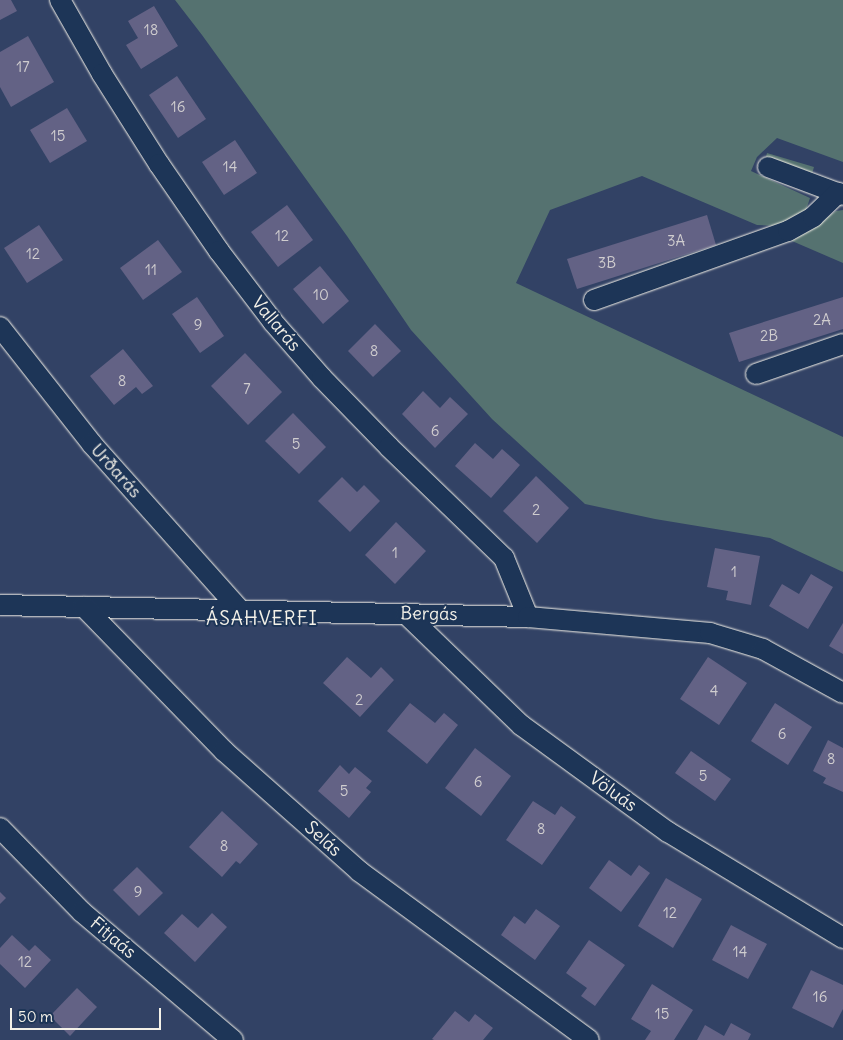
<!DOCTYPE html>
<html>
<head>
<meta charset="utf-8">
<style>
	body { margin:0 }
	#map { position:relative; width:843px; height:1040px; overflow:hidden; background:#324265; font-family:Delius,sans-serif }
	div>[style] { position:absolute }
	.green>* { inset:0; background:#557270 }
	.building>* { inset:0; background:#636285 }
	.roads { filter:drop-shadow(0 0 1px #f4f1e8) drop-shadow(0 0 1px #f4f1e8) }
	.minor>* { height:20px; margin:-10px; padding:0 10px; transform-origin:10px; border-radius:10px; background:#1d3557 }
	span { translate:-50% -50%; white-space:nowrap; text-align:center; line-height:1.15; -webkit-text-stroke:4px #1d3557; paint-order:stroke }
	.number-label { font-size:15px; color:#d0cdcf }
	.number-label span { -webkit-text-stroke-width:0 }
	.street-label { font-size:18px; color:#f4f1e8 }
	.neighbourhood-label { font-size:19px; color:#f4f1e8; letter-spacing:1px }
	.scale { position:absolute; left:10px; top:1008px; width:151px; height:22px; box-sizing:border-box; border:2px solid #f4f1e8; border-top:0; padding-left:6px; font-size:15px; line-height:18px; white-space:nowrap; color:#f4f1e8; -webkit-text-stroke:4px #1d3557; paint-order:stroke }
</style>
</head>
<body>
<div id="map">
	<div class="green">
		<i style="clip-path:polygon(175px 0,843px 0,843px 162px,777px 138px,757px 157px,751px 171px,810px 198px,806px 210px,778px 226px,757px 225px,642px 176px,550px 210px,516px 283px,843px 437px,843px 572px,770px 538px,655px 519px,585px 504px,492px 419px,411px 330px,347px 236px,202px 35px)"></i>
		<i style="clip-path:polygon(767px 153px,814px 167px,809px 184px,762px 171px)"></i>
		<i style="clip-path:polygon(843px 210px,843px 263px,792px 241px,836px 211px)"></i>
	</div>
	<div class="building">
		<i style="clip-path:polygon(0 0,11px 0,17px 11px,0 20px)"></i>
		<i style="clip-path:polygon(154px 6px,178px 46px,141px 69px,126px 45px,138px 38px,128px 21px)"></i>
		<i style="clip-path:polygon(28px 36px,54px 82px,11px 107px,0 87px,0 52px)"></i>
		<i style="clip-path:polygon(177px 76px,206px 119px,178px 138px,149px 95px)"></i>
		<i style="clip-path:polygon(67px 108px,87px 141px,50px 163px,30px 130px)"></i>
		<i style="clip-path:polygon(235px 140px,257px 173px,224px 195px,202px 162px)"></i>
		<i style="clip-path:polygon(287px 205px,313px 240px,278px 267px,251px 232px)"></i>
		<i style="clip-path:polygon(707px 215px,716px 245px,577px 289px,567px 259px)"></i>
		<i style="clip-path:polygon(39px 225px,63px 260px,27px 283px,4px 248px)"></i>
		<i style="clip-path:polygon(158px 240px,182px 272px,143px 300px,120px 268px)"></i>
		<i style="clip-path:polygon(320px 266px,349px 301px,323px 324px,293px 289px)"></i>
		<i style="clip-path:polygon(197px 297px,224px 336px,200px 353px,172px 314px)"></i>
		<i style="clip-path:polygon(843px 297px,843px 329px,739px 362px,729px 333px)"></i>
		<i style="clip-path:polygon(375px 324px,401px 351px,373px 377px,348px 351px)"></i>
		<i style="clip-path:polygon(123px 349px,153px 386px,142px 394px,136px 387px,114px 405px,90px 376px)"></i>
		<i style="clip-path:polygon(245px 353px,282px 392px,248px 425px,211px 386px)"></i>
		<i style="clip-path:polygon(423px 391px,440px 408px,450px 397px,468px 414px,435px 448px,402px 414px)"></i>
		<i style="clip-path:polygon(293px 413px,326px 447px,299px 474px,265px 441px)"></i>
		<i style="clip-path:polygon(475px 443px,493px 459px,502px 449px,520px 465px,491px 498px,455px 466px)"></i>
		<i style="clip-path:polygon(536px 476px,569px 508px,537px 543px,503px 511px)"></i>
		<i style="clip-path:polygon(342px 477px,357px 492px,364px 485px,380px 501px,350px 532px,318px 501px)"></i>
		<i style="clip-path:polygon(396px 522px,426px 551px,395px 584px,365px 555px)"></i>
		<i style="clip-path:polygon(715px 548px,760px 556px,751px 605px,726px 600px,728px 591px,707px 587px)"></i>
		<i style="clip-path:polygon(811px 574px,833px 587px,808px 629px,769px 606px,782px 584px,799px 594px)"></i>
		<i style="clip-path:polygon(843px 623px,843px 654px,829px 646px)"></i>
		<i style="clip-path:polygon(347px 657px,371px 678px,381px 667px,394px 680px,360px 717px,323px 683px)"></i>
		<i style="clip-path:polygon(708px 657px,747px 683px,719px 725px,680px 699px)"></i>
		<i style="clip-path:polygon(410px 703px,435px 723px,444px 713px,458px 725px,427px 764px,387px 731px)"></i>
		<i style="clip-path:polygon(775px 703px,812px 727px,788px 765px,751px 741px)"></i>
		<i style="clip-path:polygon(828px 740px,843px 748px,843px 792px,823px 783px,826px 778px,813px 771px)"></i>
		<i style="clip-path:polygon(475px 748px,511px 776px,481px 816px,445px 788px)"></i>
		<i style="clip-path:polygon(691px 751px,731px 779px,715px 801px,675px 773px)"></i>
		<i style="clip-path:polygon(340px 765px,349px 774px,355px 767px,372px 781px,366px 788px,371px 792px,349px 818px,318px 791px)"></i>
		<i style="clip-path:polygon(533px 801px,555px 815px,561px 806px,576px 817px,542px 865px,506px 840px)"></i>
		<i style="clip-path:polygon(222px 811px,258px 844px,240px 864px,236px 861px,222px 877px,189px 847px)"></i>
		<i style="clip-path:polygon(609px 860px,631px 876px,639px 865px,650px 873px,621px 912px,589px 888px)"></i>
		<i style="clip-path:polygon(137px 867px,163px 893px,139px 916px,113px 890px)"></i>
		<i style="clip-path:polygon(666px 878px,702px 899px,673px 948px,638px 926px)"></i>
		<i style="clip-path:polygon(0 892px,6px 898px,0 904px)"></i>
		<i style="clip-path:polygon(536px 909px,560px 926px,535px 960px,501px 935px,514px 916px,525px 924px)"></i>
		<i style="clip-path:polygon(212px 913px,227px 927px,195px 962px,164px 933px,182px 914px,198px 928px)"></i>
		<i style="clip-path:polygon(731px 925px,767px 944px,748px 979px,712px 960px)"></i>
		<i style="clip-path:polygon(12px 935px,29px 951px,35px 945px,51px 960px,25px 988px,0 964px,0 948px)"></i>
		<i style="clip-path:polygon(589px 940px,625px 965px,595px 1006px,581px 996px,587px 988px,566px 973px)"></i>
		<i style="clip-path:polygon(811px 970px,843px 985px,843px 1009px,833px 1028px,792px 1008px)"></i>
		<i style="clip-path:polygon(652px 984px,693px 1010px,674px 1040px,645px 1040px,651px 1031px,631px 1019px)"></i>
		<i style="clip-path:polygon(77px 988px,97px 1007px,70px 1036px,50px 1016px)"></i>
		<i style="clip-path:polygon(455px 1011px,469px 1022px,475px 1014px,493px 1028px,483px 1040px,434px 1040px,432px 1039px)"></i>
		<i style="clip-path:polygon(731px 1023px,751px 1034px,748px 1040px,697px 1040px,705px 1025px,724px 1036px)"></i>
	</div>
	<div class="roads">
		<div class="minor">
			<i style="left:60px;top:0;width:85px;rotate:60.4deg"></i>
			<i style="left:102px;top:74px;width:107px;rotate:57.7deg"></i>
			<i style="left:159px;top:164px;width:106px;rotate:55.4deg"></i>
			<i style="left:219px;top:251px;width:89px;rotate:52.7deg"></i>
			<i style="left:273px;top:322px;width:74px;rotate:48.8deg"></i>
			<i style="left:322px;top:378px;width:96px;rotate:45.8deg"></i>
			<i style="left:389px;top:447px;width:160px;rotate:44deg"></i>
			<i style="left:504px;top:558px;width:64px;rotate:67.9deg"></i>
			<i style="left:768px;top:167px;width:80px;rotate:20.5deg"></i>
			<i style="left:594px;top:300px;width:206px;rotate:-19.6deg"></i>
			<i style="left:788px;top:231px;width:29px;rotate:-29deg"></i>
			<i style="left:813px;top:217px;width:35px;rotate:-44deg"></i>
			<i style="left:0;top:327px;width:149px;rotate:51.8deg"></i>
			<i style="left:92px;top:444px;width:222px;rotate:48.3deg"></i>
			<i style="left:756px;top:374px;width:92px;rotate:-19deg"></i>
			<i style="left:0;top:605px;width:528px;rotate:1.3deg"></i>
			<i style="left:528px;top:617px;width:183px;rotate:5deg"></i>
			<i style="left:710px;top:633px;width:55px;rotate:16.8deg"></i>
			<i style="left:763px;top:649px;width:91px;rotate:28.8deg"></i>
			<i style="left:84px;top:607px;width:201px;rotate:45.8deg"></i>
			<i style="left:224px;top:751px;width:181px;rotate:41.6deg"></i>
			<i style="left:359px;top:871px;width:285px;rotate:36.3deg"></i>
			<i style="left:406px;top:614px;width:160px;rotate:44deg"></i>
			<i style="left:521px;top:725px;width:182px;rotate:36.1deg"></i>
			<i style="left:668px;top:832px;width:205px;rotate:31.2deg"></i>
			<i style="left:0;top:828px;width:117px;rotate:45.7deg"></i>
			<i style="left:82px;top:912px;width:198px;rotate:40.3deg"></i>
		</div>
	</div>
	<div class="number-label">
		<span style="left:151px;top:30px">18</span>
		<span style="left:23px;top:67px">17</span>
		<span style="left:178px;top:107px">16</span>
		<span style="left:58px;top:136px">15</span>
		<span style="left:230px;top:167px">14</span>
		<span style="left:282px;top:236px">12</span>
		<span style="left:676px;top:241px">3A</span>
		<span style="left:33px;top:254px">12</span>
		<span style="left:607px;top:263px">3B</span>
		<span style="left:151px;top:270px">11</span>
		<span style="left:321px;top:295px">10</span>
		<span style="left:822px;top:320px">2A</span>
		<span style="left:198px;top:325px">9</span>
		<span style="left:769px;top:336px">2B</span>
		<span style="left:374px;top:351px">8</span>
		<span style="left:122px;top:381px">8</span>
		<span style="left:247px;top:389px">7</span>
		<span style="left:435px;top:431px">6</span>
		<span style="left:296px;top:444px">5</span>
		<span style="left:536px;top:510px">2</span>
		<span style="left:395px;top:553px">1</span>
		<span style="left:734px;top:572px">1</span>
		<span style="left:714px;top:691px">4</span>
		<span style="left:359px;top:700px">2</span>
		<span style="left:782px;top:734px">6</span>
		<span style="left:831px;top:759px">8</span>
		<span style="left:703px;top:776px">5</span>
		<span style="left:478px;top:782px">6</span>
		<span style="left:344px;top:791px">5</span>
		<span style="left:541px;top:829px">8</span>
		<span style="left:224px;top:846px">8</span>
		<span style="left:138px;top:892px">9</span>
		<span style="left:670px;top:913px">12</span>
		<span style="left:740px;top:952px">14</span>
		<span style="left:25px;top:962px">12</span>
		<span style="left:820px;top:997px">16</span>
		<span style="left:662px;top:1014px">15</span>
	</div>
	<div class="street-label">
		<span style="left:276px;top:324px;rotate:50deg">Vallarás</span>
		<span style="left:116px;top:471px;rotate:48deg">Urðarás</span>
		<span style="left:429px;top:614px;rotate:1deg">Bergás</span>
		<span style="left:613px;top:792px;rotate:36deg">Völuás</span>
		<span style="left:323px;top:839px;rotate:42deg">Selás</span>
		<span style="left:113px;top:938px;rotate:40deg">Fitjaás</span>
	</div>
	<div class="neighbourhood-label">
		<span style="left:262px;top:619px">ÁSAHVERFI</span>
	</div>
	<div class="scale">50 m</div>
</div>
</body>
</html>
